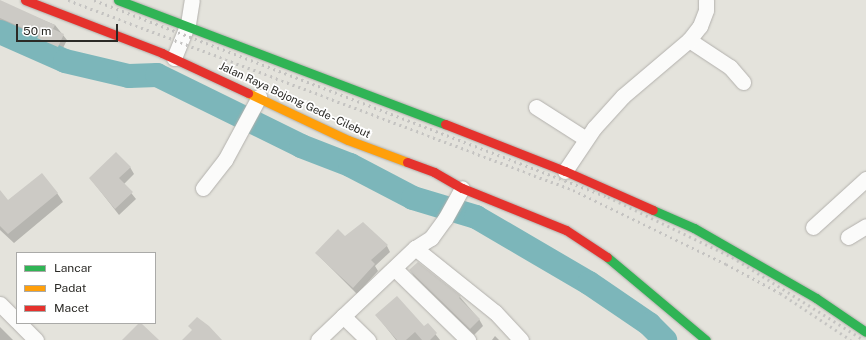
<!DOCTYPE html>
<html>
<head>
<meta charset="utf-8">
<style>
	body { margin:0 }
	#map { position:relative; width:866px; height:340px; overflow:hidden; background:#e4e3dc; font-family:"Public Sans",sans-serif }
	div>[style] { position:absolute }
	.shadow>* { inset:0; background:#0003 }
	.river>* { height:24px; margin:-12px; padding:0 12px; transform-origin:12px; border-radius:12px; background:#7cb6ba }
	.building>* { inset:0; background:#cccac5 }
	.roads { filter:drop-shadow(0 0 1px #b2b0ac) drop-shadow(0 0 1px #b2b0ac) }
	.street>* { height:15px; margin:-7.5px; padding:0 7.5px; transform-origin:7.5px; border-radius:7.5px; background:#fbfbfa }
	.fast>* { height:9px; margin:-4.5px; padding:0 4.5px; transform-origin:4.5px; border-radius:4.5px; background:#30b455 }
	.slow>* { height:9px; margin:-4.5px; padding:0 4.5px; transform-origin:4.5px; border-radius:4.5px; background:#ff9f0a }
	.jam>* { height:9px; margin:-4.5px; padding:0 4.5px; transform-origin:4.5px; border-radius:4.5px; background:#e5322d }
	.rail>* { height:3px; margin-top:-1.5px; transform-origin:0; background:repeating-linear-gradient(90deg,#c4c3c1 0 2px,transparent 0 6px) }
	span { translate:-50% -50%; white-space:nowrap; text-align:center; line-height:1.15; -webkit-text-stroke:3.5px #fff; paint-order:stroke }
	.street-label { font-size:11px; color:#2b2a26 }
	.legend { position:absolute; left:16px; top:252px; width:140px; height:72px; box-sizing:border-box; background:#fff; border:1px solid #aaaaa8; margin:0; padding:5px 7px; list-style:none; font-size:12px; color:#2b2a26 }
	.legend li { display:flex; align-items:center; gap:8px; height:20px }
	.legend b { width:20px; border:1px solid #aaaaa8 }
	.scale { position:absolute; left:16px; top:24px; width:102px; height:18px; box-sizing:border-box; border:2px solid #2b2a26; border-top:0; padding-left:5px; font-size:12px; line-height:14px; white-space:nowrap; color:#2b2a26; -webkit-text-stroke:3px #fff; paint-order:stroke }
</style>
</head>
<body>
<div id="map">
	<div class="shadow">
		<i style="clip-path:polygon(0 2px,55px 25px,67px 40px,61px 52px,42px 44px,38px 38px,0 22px)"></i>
		<i style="clip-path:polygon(130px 167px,134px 174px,124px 184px,136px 199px,119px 215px,90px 178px)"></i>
		<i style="clip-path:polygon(0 192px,8px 202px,57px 193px,63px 202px,14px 243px,0 230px)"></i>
		<i style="clip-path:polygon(345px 237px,387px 246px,390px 252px,375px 266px,378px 271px,357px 294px,316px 253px)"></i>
		<i style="clip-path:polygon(418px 263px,460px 297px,479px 319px,483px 326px,474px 335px,414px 276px,410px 270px)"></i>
		<i style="clip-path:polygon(377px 316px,424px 328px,428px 325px,440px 340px,396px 340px)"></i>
		<i style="clip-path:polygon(0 327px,13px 340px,0 340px)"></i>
		<i style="clip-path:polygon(495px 336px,499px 340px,492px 340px)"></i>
	</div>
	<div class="river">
		<i style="left:0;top:32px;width:71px;rotate:24deg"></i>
		<i style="left:65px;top:61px;width:66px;rotate:13.2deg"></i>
		<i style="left:129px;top:76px;width:28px;rotate:-2deg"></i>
		<i style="left:157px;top:75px;width:161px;rotate:26.2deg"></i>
		<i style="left:301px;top:146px;width:53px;rotate:21.2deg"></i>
		<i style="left:350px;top:165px;width:71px;rotate:27.6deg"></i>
		<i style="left:413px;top:198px;width:66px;rotate:16.8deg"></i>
		<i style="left:476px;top:217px;width:131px;rotate:30.3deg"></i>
		<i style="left:589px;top:283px;width:73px;rotate:34.3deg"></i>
		<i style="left:649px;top:324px;width:23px;rotate:45deg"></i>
	</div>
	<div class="building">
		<i style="clip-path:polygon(0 0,55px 25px,53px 29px,64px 34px,58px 47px,37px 38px,39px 35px,0 18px)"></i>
		<i style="clip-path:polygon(116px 152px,131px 167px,119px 178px,133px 192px,115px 209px,89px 178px)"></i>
		<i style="clip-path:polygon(42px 173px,58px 193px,8px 234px,0 226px,0 190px,8px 200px)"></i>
		<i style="clip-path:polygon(363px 222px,388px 245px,371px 260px,375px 264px,353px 288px,315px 253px,338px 229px,345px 236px)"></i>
		<i style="clip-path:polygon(418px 262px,461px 296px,459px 298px,480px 319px,470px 329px,409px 270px)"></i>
		<i style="clip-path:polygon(397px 296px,424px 326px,428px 323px,437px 333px,430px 340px,422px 340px,415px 332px,406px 340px,397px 340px,375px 315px)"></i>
		<i style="clip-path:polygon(197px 317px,209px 326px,222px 340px,182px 340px,192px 330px,188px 326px)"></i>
		<i style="clip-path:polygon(139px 323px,141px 323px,159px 340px,122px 340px)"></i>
	</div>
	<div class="roads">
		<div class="street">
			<i style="left:689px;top:40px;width:49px;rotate:33.4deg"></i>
			<i style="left:730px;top:67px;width:20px;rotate:49deg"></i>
			<i style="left:174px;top:58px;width:37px;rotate:-68deg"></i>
			<i style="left:188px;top:24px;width:24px;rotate:-81deg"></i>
			<i style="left:536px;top:107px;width:59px;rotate:32.6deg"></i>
			<i style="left:565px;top:171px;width:52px;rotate:-56deg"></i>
			<i style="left:594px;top:128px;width:43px;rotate:-47.8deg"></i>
			<i style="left:623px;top:96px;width:87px;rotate:-40.3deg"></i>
			<i style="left:689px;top:40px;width:18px;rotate:-52deg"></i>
			<i style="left:700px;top:26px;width:17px;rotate:-69deg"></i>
			<i style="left:706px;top:10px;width:10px;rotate:-90deg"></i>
			<i style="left:203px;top:188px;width:36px;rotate:-52deg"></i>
			<i style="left:225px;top:160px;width:72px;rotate:-61.6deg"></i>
			<i style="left:813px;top:227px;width:72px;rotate:-42.2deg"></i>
			<i style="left:848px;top:237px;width:21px;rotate:-31deg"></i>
			<i style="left:415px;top:248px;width:102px;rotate:38.7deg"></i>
			<i style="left:495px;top:312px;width:38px;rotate:47deg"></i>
			<i style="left:395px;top:269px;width:102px;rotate:44.2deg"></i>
			<i style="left:0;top:304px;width:24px;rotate:45deg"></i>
			<i style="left:343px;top:316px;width:35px;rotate:44deg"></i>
			<i style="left:19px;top:323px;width:24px;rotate:45deg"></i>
			<i style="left:318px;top:340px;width:134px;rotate:-43.5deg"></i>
			<i style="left:415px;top:248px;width:19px;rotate:-32deg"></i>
			<i style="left:431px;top:238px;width:24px;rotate:-54deg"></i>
			<i style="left:445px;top:219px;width:35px;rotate:-61deg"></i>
		</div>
		<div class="fast">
			<i style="left:118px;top:0;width:350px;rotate:20.8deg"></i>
			<i style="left:653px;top:210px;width:45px;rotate:23.7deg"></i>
			<i style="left:694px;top:228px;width:141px;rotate:29.8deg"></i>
			<i style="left:816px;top:298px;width:60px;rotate:34.2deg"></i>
			<i style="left:607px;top:257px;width:129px;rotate:40deg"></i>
		</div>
		<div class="slow">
			<i style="left:248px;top:93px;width:110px;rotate:25.2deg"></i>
			<i style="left:348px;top:140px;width:63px;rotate:20.4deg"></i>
		</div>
		<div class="jam">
			<i style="left:25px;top:0;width:147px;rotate:21.1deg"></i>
			<i style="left:162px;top:53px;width:95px;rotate:24.9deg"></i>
			<i style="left:445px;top:124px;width:129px;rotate:21.4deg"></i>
			<i style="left:565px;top:171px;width:96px;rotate:23.9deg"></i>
			<i style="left:407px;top:162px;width:29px;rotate:20deg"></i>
			<i style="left:434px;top:172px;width:32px;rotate:30deg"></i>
			<i style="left:462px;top:188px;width:112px;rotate:22deg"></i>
			<i style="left:566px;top:230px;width:49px;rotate:33.4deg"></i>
		</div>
	</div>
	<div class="rail">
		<i style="left:68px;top:0;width:540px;rotate:20.62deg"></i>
		<i style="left:573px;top:190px;width:170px;rotate:25.8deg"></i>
		<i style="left:726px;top:264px;width:61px;rotate:28.2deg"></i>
		<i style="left:780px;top:293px;width:85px;rotate:33.5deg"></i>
		<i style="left:94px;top:0;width:550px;rotate:20.97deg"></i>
		<i style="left:608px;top:197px;width:138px;rotate:25.8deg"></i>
		<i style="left:732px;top:257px;width:156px;rotate:32.2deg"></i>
	</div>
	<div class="street-label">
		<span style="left:295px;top:100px;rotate:25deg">Jalan Raya Bojong Gede - Cilebut</span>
	</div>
	<ul class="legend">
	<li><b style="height:5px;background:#30b455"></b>Lancar</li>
	<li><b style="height:5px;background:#ff9f0a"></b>Padat</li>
	<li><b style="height:5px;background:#e5322d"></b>Macet</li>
	</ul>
	<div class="scale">50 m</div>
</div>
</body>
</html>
